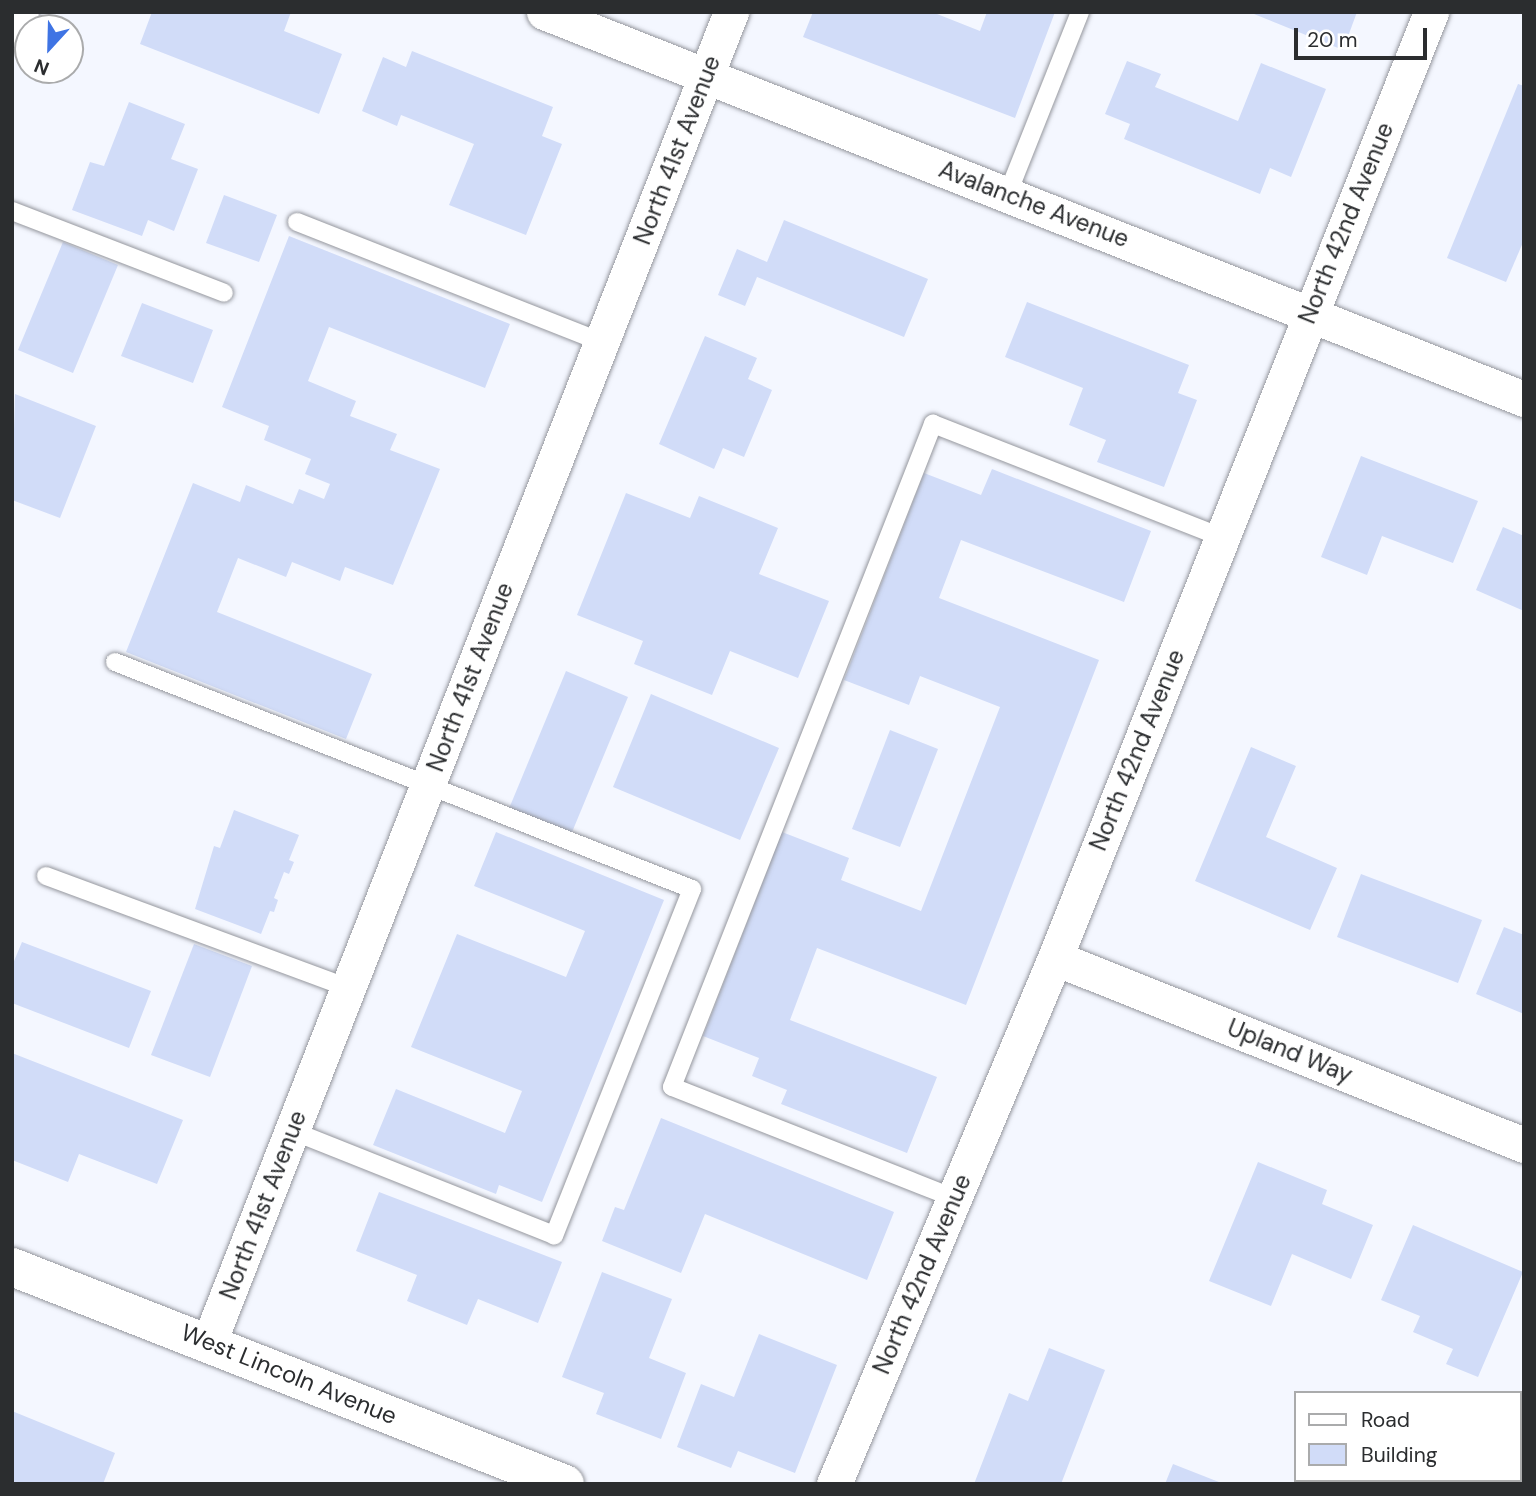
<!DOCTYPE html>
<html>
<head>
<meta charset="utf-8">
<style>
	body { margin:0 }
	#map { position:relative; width:1536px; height:1496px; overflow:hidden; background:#f4f7ff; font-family:"DM Sans",sans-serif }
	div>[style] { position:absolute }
	.building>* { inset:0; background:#d1dcf8 }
	.roads { filter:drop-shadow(0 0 2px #95979e) drop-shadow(0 0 2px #95979e) }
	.lane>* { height:18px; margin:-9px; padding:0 9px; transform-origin:9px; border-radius:9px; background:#fff }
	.street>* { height:35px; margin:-17.5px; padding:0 17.5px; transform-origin:17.5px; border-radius:17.5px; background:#fff }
	.secondary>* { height:38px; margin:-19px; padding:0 19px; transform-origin:19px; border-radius:19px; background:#fff }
	.primary>* { height:38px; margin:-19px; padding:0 19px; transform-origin:19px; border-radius:19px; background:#fff }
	span { translate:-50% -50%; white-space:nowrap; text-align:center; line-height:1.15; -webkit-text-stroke:6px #fff; paint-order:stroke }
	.street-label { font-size:24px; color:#2b2d2f }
	.frame { position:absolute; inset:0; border:14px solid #2b2d2f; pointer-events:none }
	.legend { position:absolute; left:1294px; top:1391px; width:228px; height:91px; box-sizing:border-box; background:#fff; border:2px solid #aaabac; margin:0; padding:9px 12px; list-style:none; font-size:21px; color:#2b2d2f }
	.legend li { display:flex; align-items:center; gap:14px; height:35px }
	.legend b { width:35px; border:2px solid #aaabac }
	.north { position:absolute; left:14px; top:14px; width:70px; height:70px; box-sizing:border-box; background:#fff; border:2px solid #aaabac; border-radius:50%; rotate:202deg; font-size:19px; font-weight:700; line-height:28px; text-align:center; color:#2b2d2f }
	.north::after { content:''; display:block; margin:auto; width:24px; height:32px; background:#3f74e4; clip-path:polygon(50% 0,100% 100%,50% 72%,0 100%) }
	.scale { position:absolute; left:1294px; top:28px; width:133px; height:32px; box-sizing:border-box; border:4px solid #2b2d2f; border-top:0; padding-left:9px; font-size:21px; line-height:24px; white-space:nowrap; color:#2b2d2f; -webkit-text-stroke:5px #fff; paint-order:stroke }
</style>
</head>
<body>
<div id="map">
	<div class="building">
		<i style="clip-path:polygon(152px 12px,291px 12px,284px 31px,342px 54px,319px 114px,140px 44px)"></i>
		<i style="clip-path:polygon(813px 12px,932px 12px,980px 31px,987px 12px,1055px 12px,1015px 118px,803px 37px)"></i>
		<i style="clip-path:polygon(1249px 12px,1357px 12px,1343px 50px)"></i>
		<i style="clip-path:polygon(412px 51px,553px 107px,542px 136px,562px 144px,526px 235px,449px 205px,474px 144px,401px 115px,397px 126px,362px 111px,383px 57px,406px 67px)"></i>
		<i style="clip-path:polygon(1127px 61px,1161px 74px,1155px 87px,1238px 121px,1261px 63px,1326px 89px,1291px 177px,1270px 168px,1260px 194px,1124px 139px,1130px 124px,1105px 114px)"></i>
		<i style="clip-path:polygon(1518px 84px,1524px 86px,1524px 240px,1506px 282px,1447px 258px)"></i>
		<i style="clip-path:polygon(129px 102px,185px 124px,171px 159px,198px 169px,174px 231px,148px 220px,142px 236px,72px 210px,90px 162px,104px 166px)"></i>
		<i style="clip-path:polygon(224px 195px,277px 215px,259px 262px,206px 243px)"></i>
		<i style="clip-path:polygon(784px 220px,928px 279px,904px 337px,757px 277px,745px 306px,718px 295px,737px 249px,767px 262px)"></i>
		<i style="clip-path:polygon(289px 236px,510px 324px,485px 388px,329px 327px,308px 381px,356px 401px,350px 416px,397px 434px,390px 450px,440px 469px,393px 585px,345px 567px,340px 581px,292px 562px,286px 577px,238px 558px,217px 612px,372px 674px,346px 739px,126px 652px,193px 483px,240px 502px,246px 485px,293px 504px,299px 489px,324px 499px,330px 484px,305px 474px,311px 459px,264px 440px,269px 426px,222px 407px)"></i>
		<i style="clip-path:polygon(63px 242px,118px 265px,73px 373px,18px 350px)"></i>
		<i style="clip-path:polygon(1027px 302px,1189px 365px,1178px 393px,1197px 400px,1164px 487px,1097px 462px,1106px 440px,1069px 425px,1083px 388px,1005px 357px)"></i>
		<i style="clip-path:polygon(142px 303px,213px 330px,193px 383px,121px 356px)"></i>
		<i style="clip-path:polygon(705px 336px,757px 358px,748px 379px,772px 390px,744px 457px,723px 448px,714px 469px,659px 444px)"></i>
		<i style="clip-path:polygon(15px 394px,96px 426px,60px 518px,12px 500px)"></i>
		<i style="clip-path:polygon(1361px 456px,1478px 501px,1453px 563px,1382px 536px,1367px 575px,1321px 557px)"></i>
		<i style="clip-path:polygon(992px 469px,1151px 531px,1124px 602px,961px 540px,939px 598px,1099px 660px,966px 1005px,817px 948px,790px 1020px,937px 1077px,907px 1153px,781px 1104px,787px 1090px,752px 1076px,759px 1058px,703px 1036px,782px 832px,849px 858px,841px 880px,921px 911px,1000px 707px,920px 676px,909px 705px,844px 680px,924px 473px,981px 495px)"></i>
		<i style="clip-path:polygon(626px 493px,690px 518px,699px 496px,778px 528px,759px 574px,829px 601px,798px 678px,730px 651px,712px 695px,634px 664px,643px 641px,577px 615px)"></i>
		<i style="clip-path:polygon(1503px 527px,1524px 536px,1524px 611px,1476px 590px)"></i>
		<i style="clip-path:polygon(566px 671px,628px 697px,570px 837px,508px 811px)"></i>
		<i style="clip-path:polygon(651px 694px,779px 748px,740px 840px,613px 787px)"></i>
		<i style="clip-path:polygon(890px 730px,938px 749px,900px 847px,852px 829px)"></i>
		<i style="clip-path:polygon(1251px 747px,1296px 766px,1266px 837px,1337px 868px,1310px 930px,1195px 881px)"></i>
		<i style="clip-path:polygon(234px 810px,299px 835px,289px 860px,294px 862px,289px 874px,284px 872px,274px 898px,278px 900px,274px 912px,270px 911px,261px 934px,195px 909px,214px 846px,220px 848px)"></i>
		<i style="clip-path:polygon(496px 832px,664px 900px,542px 1202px,499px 1185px,496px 1194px,373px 1145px,396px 1089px,505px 1133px,522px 1091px,411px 1047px,457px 934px,566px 977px,585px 931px,474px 886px)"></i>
		<i style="clip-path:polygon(1361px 874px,1482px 920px,1458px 983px,1337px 937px)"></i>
		<i style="clip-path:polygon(1504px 927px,1524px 935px,1524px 1014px,1476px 994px)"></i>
		<i style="clip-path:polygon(22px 942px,151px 991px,129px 1048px,12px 1003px,12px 966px)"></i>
		<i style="clip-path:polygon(194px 944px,252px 966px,210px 1077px,151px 1055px)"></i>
		<i style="clip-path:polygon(12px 1053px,183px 1120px,157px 1184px,79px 1154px,68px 1182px,12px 1160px)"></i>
		<i style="clip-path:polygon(661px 1118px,894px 1212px,867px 1280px,705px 1214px,681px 1273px,602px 1241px,615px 1207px,624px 1210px)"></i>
		<i style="clip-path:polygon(1258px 1162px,1327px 1190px,1322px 1204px,1373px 1225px,1351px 1279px,1292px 1254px,1271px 1306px,1209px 1281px)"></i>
		<i style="clip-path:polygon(379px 1192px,562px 1262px,538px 1323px,478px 1299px,467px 1325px,407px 1301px,417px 1275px,356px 1251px)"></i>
		<i style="clip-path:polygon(1413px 1225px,1523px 1272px,1478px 1377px,1446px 1364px,1453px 1349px,1413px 1332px,1420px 1316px,1381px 1300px)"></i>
		<i style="clip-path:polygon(602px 1272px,672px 1299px,649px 1358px,686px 1373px,661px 1439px,596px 1414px,604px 1393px,562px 1377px)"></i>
		<i style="clip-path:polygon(759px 1334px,837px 1365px,795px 1473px,738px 1451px,731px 1468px,677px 1447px,701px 1384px,734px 1397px)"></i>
		<i style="clip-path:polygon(1049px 1348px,1105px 1370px,1061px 1484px,974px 1484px,1009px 1393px,1028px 1401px)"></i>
		<i style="clip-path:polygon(12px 1411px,115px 1453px,103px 1484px,12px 1484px)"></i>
		<i style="clip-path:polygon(1173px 1464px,1224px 1484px,1165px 1484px)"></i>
	</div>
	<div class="roads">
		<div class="lane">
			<i style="left:1008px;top:193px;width:195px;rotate:-68.3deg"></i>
			<i style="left:12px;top:211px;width:227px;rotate:21.1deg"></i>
			<i style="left:297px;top:222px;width:328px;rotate:21.5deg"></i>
			<i style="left:115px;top:662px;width:620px;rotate:21.48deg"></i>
			<i style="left:692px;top:889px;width:373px;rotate:111.7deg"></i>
			<i style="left:554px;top:1235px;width:282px;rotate:-158.3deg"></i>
			<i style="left:46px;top:876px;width:322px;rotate:20.3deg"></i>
			<i style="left:954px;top:1198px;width:303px;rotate:-158.5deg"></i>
			<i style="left:672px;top:1087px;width:713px;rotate:-68.51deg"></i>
			<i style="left:933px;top:424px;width:309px;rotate:21.4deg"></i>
		</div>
		<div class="street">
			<i style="left:544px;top:12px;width:1054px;rotate:21.55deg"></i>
			<i style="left:1055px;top:958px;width:505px;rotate:21.74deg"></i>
			<i style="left:209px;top:1342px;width:1429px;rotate:-68.57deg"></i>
			<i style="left:834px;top:1484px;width:571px;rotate:-67.21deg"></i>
			<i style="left:1055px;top:958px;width:1018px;rotate:-68.32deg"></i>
		</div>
		<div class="secondary">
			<i style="left:12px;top:1267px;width:594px;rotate:21.43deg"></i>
		</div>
		<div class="primary">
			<i style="left:12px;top:32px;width:22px;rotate:-68deg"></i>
		</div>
	</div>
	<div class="street-label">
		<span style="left:677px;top:150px;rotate:-69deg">North 41st Avenue</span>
		<span style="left:1034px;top:204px;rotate:21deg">Avalanche Avenue</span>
		<span style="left:1346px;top:223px;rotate:-68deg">North 42nd Avenue</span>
		<span style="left:470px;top:677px;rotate:-69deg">North 41st Avenue</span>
		<span style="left:1137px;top:750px;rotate:-68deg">North 42nd Avenue</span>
		<span style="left:1290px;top:1051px;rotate:22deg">Upland Way</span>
		<span style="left:263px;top:1205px;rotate:-69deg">North 41st Avenue</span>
		<span style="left:922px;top:1274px;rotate:-67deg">North 42nd Avenue</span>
		<span style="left:289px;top:1374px;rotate:22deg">West Lincoln Avenue</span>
	</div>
	<div class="frame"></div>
	<ul class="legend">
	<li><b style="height:9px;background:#fff"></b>Road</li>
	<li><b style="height:19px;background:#d1dcf8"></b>Building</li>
	</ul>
	<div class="north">N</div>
	<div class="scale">20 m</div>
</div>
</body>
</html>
